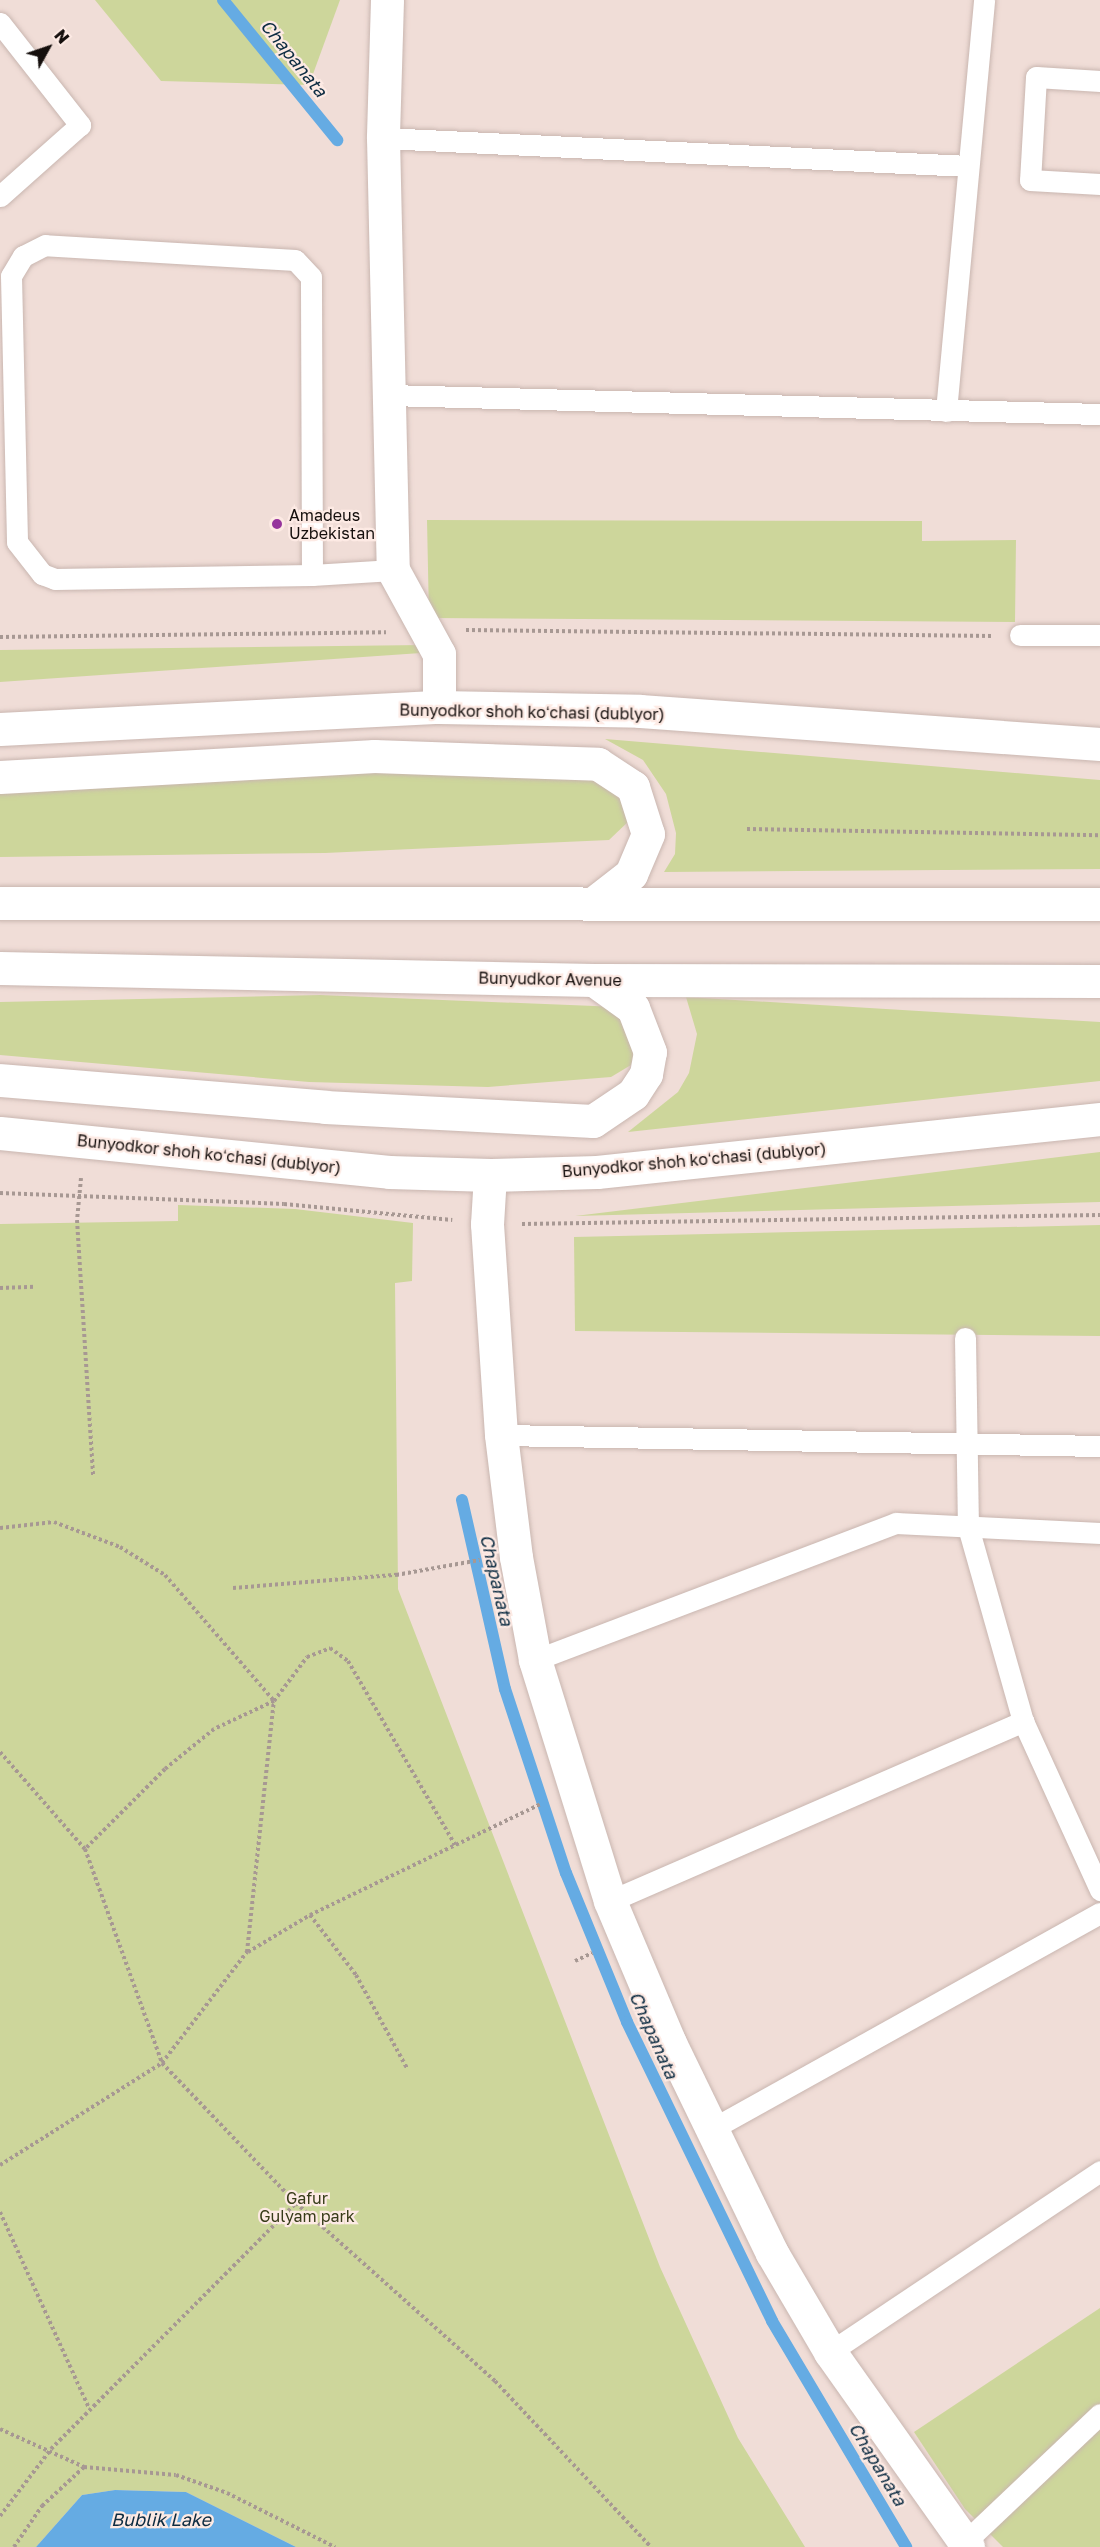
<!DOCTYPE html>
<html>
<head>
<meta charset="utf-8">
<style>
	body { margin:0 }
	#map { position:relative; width:1100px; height:2547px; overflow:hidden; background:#f0ddd7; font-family:"Golos Text",sans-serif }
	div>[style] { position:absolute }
	.green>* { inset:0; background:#cdd69b }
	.water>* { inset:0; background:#65abe3 }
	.stream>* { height:12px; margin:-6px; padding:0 6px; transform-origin:6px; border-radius:6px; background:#65abe3 }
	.path>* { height:4px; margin-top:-2px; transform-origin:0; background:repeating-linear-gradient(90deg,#a79893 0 3px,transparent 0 6px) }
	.roads { filter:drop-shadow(0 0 2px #c9b6b0) drop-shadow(0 0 2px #c9b6b0) }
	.service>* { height:21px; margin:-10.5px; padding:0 10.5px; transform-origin:10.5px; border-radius:10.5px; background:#fff }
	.minor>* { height:33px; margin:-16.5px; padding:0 16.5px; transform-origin:16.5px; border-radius:16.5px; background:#fff }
	.tertiary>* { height:33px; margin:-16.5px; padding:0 16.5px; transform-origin:16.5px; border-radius:16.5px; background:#fff }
	.primary>* { height:33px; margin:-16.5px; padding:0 16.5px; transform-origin:16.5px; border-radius:16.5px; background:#fff }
	.dots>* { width:16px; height:16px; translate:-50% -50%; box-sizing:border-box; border:3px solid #fdeae4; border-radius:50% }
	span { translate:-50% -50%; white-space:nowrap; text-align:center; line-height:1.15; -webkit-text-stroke:4.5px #fdeae4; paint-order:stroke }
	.poi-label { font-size:16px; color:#150f0d }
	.left { translate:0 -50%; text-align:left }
	.street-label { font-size:16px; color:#150f0d }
	.park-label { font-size:16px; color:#373b18 }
	.water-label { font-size:18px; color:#0d2c42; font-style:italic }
	.north { position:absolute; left:18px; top:18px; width:60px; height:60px; -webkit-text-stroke:4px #fdeae4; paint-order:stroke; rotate:50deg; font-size:16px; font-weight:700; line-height:24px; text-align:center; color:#150f0d }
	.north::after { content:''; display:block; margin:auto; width:21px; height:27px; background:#150f0d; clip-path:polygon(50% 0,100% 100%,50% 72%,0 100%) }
</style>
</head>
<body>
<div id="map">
	<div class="green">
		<i style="clip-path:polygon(95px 0,340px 0,309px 85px,161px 81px)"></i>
		<i style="clip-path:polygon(427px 520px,922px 521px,922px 541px,1016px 540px,1015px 622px,429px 618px)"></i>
		<i style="clip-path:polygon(423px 645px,421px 653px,0 682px,0 650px)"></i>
		<i style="clip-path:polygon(605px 739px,1100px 780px,1100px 869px,664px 872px,675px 854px,676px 833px,666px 794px,643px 760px)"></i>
		<i style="clip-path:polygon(320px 766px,609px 776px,631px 819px,609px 840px,325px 853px,0 857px,0 786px)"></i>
		<i style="clip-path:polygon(320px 995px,619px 1007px,642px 1033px,631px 1065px,611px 1077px,488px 1087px,309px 1082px,0 1055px,0 1002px)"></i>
		<i style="clip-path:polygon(686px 997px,1100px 1022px,1100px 1081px,628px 1132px,678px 1092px,689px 1073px,697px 1034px)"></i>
		<i style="clip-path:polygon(1100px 1152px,1100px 1202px,575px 1216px)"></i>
		<i style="clip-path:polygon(178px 1205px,295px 1209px,413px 1223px,412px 1281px,395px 1283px,398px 1589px,660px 2267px,738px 2438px,805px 2547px,296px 2547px,186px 2492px,115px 2490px,82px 2495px,36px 2547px,0 2547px,0 1224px,178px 1221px)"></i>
		<i style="clip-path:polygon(1100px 1225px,1100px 1336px,575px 1331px,574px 1237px)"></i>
		<i style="clip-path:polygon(1100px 2308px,1100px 2547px,1003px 2547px,965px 2509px,914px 2432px)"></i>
	</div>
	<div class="water">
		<i style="clip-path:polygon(115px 2490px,186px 2492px,296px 2547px,36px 2547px,82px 2495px)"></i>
	</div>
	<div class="stream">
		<i style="left:223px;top:0;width:181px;rotate:50.8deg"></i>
		<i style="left:462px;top:1500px;width:194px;rotate:77.2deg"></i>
		<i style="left:505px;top:1689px;width:194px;rotate:71.7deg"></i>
		<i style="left:566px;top:1873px;width:161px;rotate:67.7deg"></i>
		<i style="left:627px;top:2022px;width:332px;rotate:64.1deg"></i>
		<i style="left:772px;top:2321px;width:263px;rotate:59.3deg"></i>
	</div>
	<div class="path">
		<i style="left:466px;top:630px;width:526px;rotate:0.65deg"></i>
		<i style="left:0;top:637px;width:386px;rotate:-0.7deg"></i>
		<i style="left:747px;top:829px;width:353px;rotate:1deg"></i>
		<i style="left:81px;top:1178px;width:42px;rotate:95.4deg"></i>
		<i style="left:77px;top:1220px;width:256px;rotate:86.4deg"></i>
		<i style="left:0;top:1193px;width:284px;rotate:2.2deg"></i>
		<i style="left:284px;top:1204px;width:169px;rotate:5.4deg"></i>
		<i style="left:522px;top:1224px;width:578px;rotate:-0.89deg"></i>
		<i style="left:0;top:1288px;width:35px;rotate:-2deg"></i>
		<i style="left:0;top:1528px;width:54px;rotate:-6.3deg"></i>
		<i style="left:54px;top:1522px;width:71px;rotate:20.7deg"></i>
		<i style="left:120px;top:1547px;width:53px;rotate:31.9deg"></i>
		<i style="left:165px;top:1575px;width:167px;rotate:49.1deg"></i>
		<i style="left:274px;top:1701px;width:66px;rotate:155deg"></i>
		<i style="left:214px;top:1729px;width:63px;rotate:140.8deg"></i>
		<i style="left:165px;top:1769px;width:113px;rotate:135deg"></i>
		<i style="left:233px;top:1588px;width:164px;rotate:-4.6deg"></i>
		<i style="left:396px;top:1575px;width:85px;rotate:-10.1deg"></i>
		<i style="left:0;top:1752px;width:129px;rotate:48.8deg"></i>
		<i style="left:85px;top:1849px;width:227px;rotate:70.2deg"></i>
		<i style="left:162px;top:2063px;width:194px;rotate:46.3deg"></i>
		<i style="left:296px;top:2203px;width:267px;rotate:41.8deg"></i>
		<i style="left:495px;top:2381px;width:228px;rotate:46.8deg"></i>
		<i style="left:310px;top:1915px;width:76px;rotate:52.5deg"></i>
		<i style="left:356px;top:1975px;width:106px;rotate:61.3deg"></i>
		<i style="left:248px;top:1952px;width:72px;rotate:-30.8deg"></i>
		<i style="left:310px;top:1915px;width:256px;rotate:-25.7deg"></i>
		<i style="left:575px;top:1961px;width:19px;rotate:-25deg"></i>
		<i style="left:0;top:2165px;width:191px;rotate:-32.2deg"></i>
		<i style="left:162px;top:2063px;width:140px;rotate:-52.6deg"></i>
		<i style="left:247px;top:1952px;width:252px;rotate:-83.9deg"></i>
		<i style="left:274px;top:1701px;width:55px;rotate:-53.1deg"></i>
		<i style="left:307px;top:1657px;width:25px;rotate:-21deg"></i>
		<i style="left:330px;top:1648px;width:22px;rotate:36deg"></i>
		<i style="left:348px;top:1661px;width:213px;rotate:59.8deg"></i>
		<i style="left:0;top:2212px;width:215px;rotate:65.6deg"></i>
		<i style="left:0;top:2429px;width:92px;rotate:24.3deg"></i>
		<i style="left:84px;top:2467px;width:92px;rotate:5deg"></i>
		<i style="left:176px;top:2475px;width:54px;rotate:19.4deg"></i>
		<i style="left:227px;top:2493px;width:121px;rotate:26.6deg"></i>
		<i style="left:0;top:2516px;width:84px;rotate:-52.7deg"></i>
		<i style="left:51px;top:2449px;width:347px;rotate:-45.1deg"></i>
		<i style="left:14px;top:2547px;width:50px;rotate:-55.7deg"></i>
		<i style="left:42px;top:2506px;width:57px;rotate:-42.9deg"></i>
	</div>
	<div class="roads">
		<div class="service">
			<i style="left:0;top:23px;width:130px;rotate:51.9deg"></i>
			<i style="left:80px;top:125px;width:107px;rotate:138.4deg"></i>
			<i style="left:1100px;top:81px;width:64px;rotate:-176.4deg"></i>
			<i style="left:1036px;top:77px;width:103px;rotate:93.3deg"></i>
			<i style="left:1030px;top:180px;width:70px;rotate:3.3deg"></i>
			<i style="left:383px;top:138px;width:585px;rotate:2.74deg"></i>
			<i style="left:388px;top:395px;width:712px;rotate:1.53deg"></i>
			<i style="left:946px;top:411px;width:413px;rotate:-84.7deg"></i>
			<i style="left:312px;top:575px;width:298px;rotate:-90.2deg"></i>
			<i style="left:311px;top:277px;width:23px;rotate:-133deg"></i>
			<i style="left:295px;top:260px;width:250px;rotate:-176.6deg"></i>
			<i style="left:45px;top:245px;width:25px;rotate:153deg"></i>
			<i style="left:23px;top:256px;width:23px;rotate:121deg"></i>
			<i style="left:11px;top:276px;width:266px;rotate:88.7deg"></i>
			<i style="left:17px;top:542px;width:41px;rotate:52deg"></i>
			<i style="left:42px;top:574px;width:14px;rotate:21deg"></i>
			<i style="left:55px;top:579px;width:257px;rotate:-0.9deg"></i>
			<i style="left:312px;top:575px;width:81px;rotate:-3.5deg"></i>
			<i style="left:1020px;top:635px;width:80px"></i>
			<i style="left:965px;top:1338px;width:189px;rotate:89.1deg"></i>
			<i style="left:968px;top:1527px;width:202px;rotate:74.2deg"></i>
			<i style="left:1023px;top:1721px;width:186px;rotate:65.5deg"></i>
			<i style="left:501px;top:1435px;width:599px;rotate:1.05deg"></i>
			<i style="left:535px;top:1660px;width:386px;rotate:-20.8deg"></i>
			<i style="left:896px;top:1523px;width:204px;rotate:2.8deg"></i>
			<i style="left:610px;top:1901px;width:451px;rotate:-23.5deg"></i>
			<i style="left:710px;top:2130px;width:446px;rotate:-29.1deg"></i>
			<i style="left:830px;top:2352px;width:325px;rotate:-33.8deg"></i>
			<i style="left:964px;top:2543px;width:187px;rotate:-43.5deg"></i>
		</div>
		<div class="minor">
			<i style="left:387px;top:0;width:138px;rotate:91.7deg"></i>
			<i style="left:383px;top:138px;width:432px;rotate:88.7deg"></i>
			<i style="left:393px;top:570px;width:96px;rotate:61.3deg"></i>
			<i style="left:439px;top:654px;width:53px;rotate:90deg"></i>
			<i style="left:490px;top:1175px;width:49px;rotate:93.5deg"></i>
			<i style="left:487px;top:1224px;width:211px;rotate:86.2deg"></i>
			<i style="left:501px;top:1435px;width:123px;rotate:83deg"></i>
			<i style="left:516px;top:1557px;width:105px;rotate:79.5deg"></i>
			<i style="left:535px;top:1660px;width:252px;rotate:72.7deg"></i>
			<i style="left:610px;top:1901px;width:154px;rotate:67.1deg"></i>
			<i style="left:670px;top:2043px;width:233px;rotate:64.1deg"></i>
			<i style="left:772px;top:2253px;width:115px;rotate:59.6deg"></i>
			<i style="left:830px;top:2352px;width:239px;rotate:54.7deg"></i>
		</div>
		<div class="tertiary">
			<i style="left:0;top:729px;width:440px;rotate:-2.9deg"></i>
			<i style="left:439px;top:707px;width:201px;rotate:1.1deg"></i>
			<i style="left:640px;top:711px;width:461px;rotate:4.1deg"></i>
			<i style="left:0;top:1133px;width:391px;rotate:5.7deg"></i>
			<i style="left:389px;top:1172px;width:101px;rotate:1.7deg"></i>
			<i style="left:490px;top:1175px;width:107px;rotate:-1.6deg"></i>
			<i style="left:597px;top:1172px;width:506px;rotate:-6.01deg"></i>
		</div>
		<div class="primary">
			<i style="left:0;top:777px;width:375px;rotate:-3.2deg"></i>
			<i style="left:374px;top:756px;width:224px;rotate:2deg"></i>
			<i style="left:598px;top:764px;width:42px;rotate:33.3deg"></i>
			<i style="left:633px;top:787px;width:49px;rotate:72.3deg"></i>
			<i style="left:648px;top:834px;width:43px;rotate:113deg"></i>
			<i style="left:631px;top:874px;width:46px;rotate:142.1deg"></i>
			<i style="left:0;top:903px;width:1100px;rotate:0.05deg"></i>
			<i style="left:0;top:968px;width:594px;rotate:1.16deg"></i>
			<i style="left:594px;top:980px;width:506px;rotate:0.11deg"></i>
			<i style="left:0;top:1080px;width:326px;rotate:4.7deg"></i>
			<i style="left:325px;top:1107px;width:268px;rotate:3deg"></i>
			<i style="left:593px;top:1121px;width:48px;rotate:-34deg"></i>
			<i style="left:633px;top:1094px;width:24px;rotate:-57deg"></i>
			<i style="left:646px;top:1074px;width:22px;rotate:-80deg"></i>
			<i style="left:650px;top:1052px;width:47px;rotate:-111.1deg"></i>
			<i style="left:633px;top:1008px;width:48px;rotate:-144.3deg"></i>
		</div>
	</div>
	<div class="dots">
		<i style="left:277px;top:524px;background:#96349c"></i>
	</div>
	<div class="poi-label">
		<span class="left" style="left:289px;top:524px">Amadeus<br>Uzbekistan</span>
	</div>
	<div class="street-label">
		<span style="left:532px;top:712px;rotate:1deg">Bunyodkor shoh koʻchasi (dublyor)</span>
		<span style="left:550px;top:979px;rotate:1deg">Bunyudkor Avenue</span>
		<span style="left:209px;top:1154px;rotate:6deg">Bunyodkor shoh koʻchasi (dublyor)</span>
		<span style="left:694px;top:1160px;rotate:-5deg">Bunyodkor shoh koʻchasi (dublyor)</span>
	</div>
	<div class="park-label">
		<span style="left:307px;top:2207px">Gafur<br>Gulyam park</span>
	</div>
	<div class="water-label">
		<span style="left:294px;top:58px;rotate:51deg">Chapanata</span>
		<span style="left:497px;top:1580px;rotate:77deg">Chapanata</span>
		<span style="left:654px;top:2035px;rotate:66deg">Chapanata</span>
		<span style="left:878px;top:2464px;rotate:59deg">Chapanata</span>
		<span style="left:161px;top:2519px">Bublik Lake</span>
	</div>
	<div class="north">N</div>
</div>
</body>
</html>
